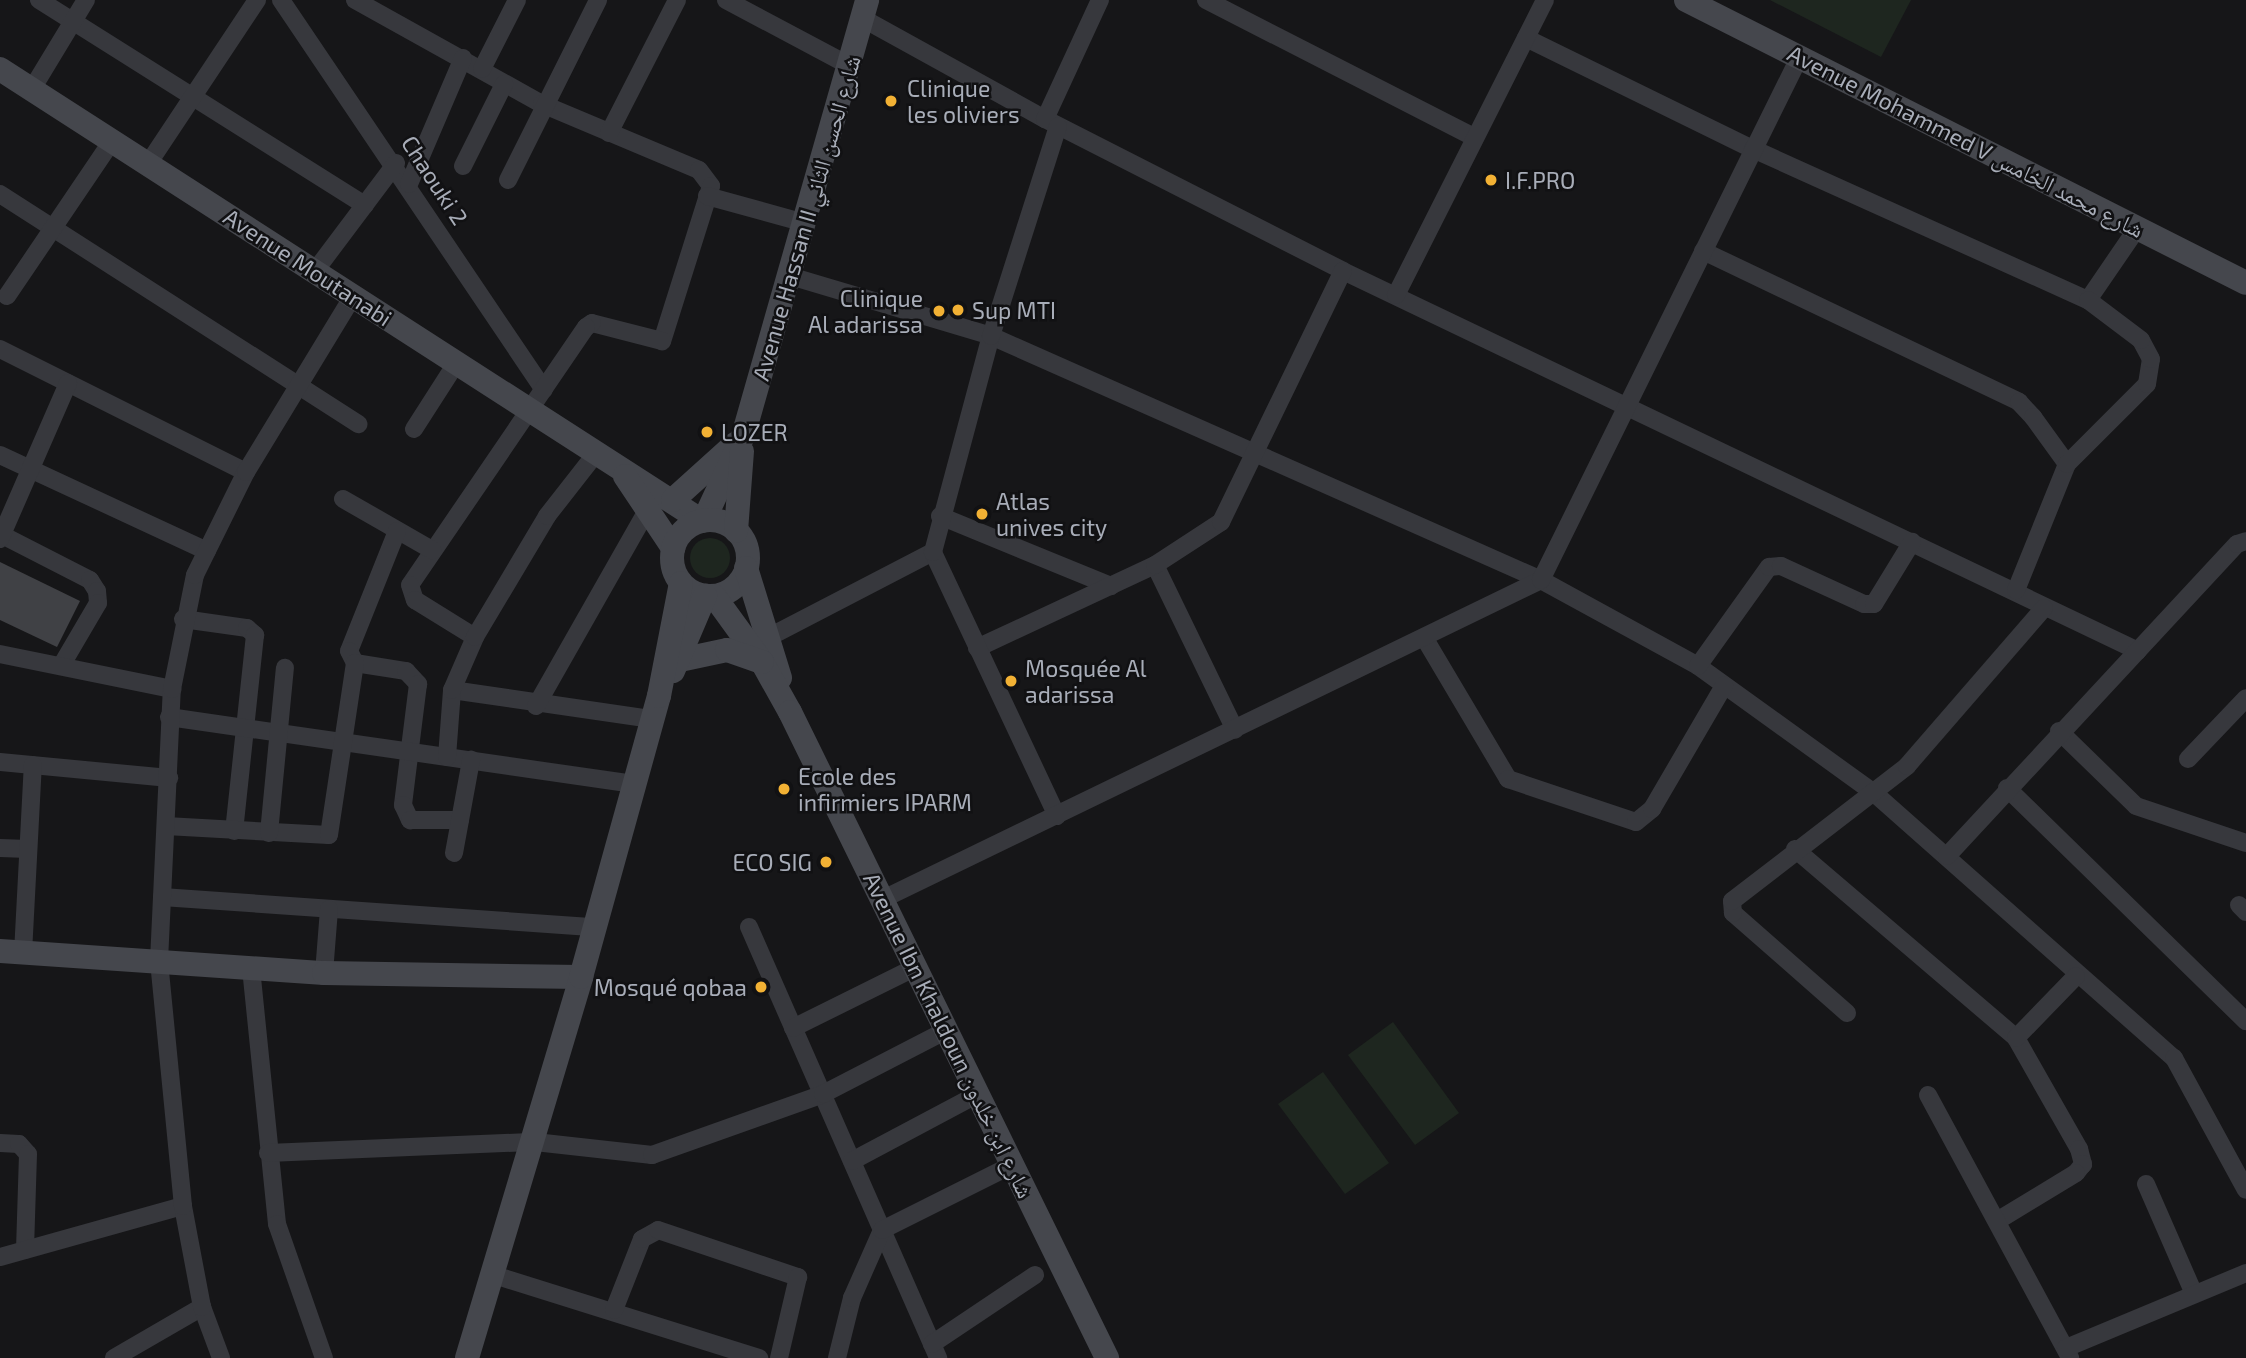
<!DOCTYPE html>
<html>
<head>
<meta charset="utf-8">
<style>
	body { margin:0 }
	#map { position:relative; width:2246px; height:1358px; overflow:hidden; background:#161618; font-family:"Exo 2","Noto Naskh Arabic",sans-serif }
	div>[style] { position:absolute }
	.green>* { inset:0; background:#1e261f }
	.round { border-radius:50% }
	.building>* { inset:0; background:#404145 }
	.street>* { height:18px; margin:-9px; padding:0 9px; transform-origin:9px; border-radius:9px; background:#37383d }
	.secondary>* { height:24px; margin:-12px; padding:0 12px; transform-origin:12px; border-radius:12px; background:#45474d }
	.secondary>.ring { margin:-12px; padding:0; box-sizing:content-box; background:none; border:24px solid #45474d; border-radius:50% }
	.dots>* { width:19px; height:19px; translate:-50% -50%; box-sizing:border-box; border:4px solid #111113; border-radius:50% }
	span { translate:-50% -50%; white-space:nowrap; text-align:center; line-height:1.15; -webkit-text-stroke:5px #111113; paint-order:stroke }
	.poi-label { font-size:23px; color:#a8adb8 }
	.left { translate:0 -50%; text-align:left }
	.right { translate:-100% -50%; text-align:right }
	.street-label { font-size:23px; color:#a8adb8 }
</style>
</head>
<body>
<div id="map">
	<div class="green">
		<i style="clip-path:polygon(1770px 0,1911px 0,1881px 57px)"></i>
		<i class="round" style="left:690px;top:538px;width:40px;height:40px"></i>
		<i style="clip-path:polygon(1393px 1022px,1459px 1113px,1415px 1145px,1348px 1055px)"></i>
		<i style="clip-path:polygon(1323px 1072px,1389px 1163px,1345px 1194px,1278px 1104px)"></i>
	</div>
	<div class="building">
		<i style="clip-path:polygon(0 562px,80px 601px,57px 647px,0 620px)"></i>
	</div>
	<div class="street">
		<i style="left:39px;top:0;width:385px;rotate:32.2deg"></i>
		<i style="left:281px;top:0;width:470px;rotate:56deg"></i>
		<i style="left:355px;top:0;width:214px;rotate:29.1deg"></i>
		<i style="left:542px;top:104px;width:170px;rotate:22.8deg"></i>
		<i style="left:699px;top:170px;width:20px;rotate:53deg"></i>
		<i style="left:711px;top:186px;width:163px;rotate:107.5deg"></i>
		<i style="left:662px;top:341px;width:72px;rotate:-165.6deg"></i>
		<i style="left:592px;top:323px;width:7px;rotate:146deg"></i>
		<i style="left:586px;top:327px;width:312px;rotate:124.3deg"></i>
		<i style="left:410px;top:585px;width:16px;rotate:72deg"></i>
		<i style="left:415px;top:600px;width:70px;rotate:31.7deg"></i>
		<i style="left:726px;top:0;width:140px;rotate:28deg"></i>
		<i style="left:1206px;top:0;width:301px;rotate:27.1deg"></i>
		<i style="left:862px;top:18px;width:209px;rotate:28.9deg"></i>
		<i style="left:1045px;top:119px;width:335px;rotate:27deg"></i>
		<i style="left:1343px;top:271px;width:881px;rotate:25.55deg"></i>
		<i style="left:1526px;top:38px;width:253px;rotate:26.1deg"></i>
		<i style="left:1753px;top:149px;width:367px;rotate:24.3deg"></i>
		<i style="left:2088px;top:300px;width:88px;rotate:-55.6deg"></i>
		<i style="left:482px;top:69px;width:77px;rotate:-63.1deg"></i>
		<i style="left:32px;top:89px;width:104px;rotate:-58.8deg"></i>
		<i style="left:1045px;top:119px;width:131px;rotate:-65.2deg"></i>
		<i style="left:609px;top:133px;width:149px;rotate:-62.9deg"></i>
		<i style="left:148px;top:164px;width:197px;rotate:-56.4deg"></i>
		<i style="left:463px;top:166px;width:92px;rotate:-63.4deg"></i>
		<i style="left:508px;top:180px;width:201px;rotate:-63.4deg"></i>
		<i style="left:409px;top:184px;width:137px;rotate:-66.8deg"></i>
		<i style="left:0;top:194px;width:426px;rotate:32.7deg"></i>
		<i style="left:707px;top:196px;width:102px;rotate:15.4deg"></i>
		<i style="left:1703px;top:251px;width:350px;rotate:25.5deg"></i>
		<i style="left:2019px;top:402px;width:21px;rotate:47deg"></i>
		<i style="left:2033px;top:417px;width:58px;rotate:54.1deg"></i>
		<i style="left:2067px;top:464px;width:136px;rotate:112deg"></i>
		<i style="left:315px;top:271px;width:135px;rotate:-53.1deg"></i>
		<i style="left:790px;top:276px;width:210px;rotate:16.6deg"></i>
		<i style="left:991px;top:336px;width:602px;rotate:23.92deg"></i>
		<i style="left:1541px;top:580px;width:179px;rotate:28.7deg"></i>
		<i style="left:1698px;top:666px;width:216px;rotate:35.8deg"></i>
		<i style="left:1873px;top:792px;width:402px;rotate:41.5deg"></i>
		<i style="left:2174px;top:1058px;width:150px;rotate:61.4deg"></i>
		<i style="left:1396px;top:295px;width:330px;rotate:-63.2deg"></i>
		<i style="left:7px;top:296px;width:187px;rotate:-55.9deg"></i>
		<i style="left:0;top:349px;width:275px;rotate:26.6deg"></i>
		<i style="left:414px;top:429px;width:80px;rotate:-57.3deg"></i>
		<i style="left:0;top:455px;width:228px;rotate:24.9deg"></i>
		<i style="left:2067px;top:464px;width:113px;rotate:-45deg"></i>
		<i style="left:2147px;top:384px;width:25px;rotate:-81deg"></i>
		<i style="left:2151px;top:359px;width:21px;rotate:-118deg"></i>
		<i style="left:2141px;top:340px;width:66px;rotate:-143deg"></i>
		<i style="left:343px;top:499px;width:103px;rotate:29.8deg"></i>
		<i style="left:940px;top:516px;width:185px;rotate:22.3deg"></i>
		<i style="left:397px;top:531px;width:129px;rotate:111.8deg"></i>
		<i style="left:349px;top:651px;width:13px;rotate:63deg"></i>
		<i style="left:355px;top:663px;width:52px;rotate:8.9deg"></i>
		<i style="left:406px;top:671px;width:18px;rotate:47deg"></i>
		<i style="left:418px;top:684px;width:122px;rotate:97.1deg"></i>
		<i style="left:403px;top:805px;width:17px;rotate:65deg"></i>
		<i style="left:410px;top:820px;width:50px"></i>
		<i style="left:0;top:534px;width:101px;rotate:27.1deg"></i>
		<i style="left:90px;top:580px;width:13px;rotate:58deg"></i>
		<i style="left:97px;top:591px;width:12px;rotate:85deg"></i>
		<i style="left:98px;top:603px;width:73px;rotate:120.4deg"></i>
		<i style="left:0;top:539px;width:170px;rotate:-66.4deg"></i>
		<i style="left:1155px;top:565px;width:183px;rotate:64.1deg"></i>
		<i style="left:183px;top:619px;width:65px;rotate:8deg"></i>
		<i style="left:247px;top:628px;width:11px;rotate:41deg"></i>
		<i style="left:255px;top:635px;width:197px;rotate:96.1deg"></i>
		<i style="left:769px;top:637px;width:185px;rotate:-27.4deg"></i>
		<i style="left:1425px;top:639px;width:163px;rotate:59.3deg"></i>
		<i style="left:1508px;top:779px;width:135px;rotate:18.6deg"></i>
		<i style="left:1636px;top:822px;width:21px;rotate:-39deg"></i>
		<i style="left:1652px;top:809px;width:143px;rotate:-59.7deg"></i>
		<i style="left:977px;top:648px;width:196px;rotate:-25deg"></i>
		<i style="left:1155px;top:565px;width:79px;rotate:-33.1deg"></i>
		<i style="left:1221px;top:522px;width:279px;rotate:-64.1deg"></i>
		<i style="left:0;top:654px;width:176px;rotate:11.5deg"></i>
		<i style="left:1698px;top:666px;width:122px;rotate:-54.4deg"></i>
		<i style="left:1769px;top:567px;width:12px;rotate:-5deg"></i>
		<i style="left:1781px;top:566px;width:91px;rotate:24.6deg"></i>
		<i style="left:1864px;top:604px;width:10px"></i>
		<i style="left:1874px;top:604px;width:73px;rotate:-58.5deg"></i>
		<i style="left:452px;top:690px;width:202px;rotate:8.3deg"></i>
		<i style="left:536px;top:706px;width:227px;rotate:-60.4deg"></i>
		<i style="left:169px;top:717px;width:468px;rotate:8.2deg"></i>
		<i style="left:2059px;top:731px;width:107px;rotate:44.2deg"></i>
		<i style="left:2136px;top:806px;width:116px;rotate:18.6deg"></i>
		<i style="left:447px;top:757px;width:67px;rotate:-85.7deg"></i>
		<i style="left:452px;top:690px;width:58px;rotate:-66.5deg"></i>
		<i style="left:475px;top:637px;width:141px;rotate:-59.2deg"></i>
		<i style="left:547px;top:516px;width:81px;rotate:-52deg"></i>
		<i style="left:2188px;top:759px;width:84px;rotate:-46.4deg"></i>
		<i style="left:0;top:762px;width:170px;rotate:5.4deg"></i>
		<i style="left:2007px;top:788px;width:334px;rotate:44.3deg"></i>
		<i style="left:1057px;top:816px;width:292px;rotate:-115.2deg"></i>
		<i style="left:933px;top:552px;width:224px;rotate:-75deg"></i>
		<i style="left:991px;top:336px;width:220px;rotate:-72.3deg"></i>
		<i style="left:166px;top:826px;width:163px;rotate:3.2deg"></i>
		<i style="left:329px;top:835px;width:174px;rotate:-81.4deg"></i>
		<i style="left:269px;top:833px;width:166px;rotate:-84.5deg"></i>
		<i style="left:0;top:848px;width:28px;rotate:2deg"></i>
		<i style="left:1795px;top:849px;width:291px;rotate:40.5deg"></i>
		<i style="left:2016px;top:1038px;width:128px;rotate:60.4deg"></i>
		<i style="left:2079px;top:1149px;width:16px;rotate:75deg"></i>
		<i style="left:2083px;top:1164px;width:11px;rotate:128deg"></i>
		<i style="left:2076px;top:1173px;width:92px;rotate:148.7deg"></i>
		<i style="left:454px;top:853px;width:95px;rotate:-79.6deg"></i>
		<i style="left:1947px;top:856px;width:426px;rotate:-47.1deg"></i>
		<i style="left:2237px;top:544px;width:9px;rotate:-18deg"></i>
		<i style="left:162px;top:897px;width:433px;rotate:4deg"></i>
		<i style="left:883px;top:899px;width:731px;rotate:-25.86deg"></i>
		<i style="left:1541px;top:580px;width:582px;rotate:-63.7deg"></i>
		<i style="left:2239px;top:905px;width:10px;rotate:45deg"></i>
		<i style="left:749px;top:927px;width:471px;rotate:66.3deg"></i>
		<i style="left:23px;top:953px;width:188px;rotate:-87deg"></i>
		<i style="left:251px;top:968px;width:257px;rotate:84.2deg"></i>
		<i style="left:277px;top:1224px;width:142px;rotate:70.7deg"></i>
		<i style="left:324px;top:973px;width:64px;rotate:-85.5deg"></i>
		<i style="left:1847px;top:1013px;width:152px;rotate:-138.7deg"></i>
		<i style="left:1733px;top:913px;width:12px;rotate:-95deg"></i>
		<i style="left:1732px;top:901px;width:221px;rotate:-37.6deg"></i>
		<i style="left:1907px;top:766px;width:209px;rotate:-49.1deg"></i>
		<i style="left:793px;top:1028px;width:137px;rotate:-26.4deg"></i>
		<i style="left:2016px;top:1038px;width:86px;rotate:-45.9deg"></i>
		<i style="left:1928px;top:1095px;width:299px;rotate:61.6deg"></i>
		<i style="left:0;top:1143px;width:19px;rotate:3deg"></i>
		<i style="left:19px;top:1144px;width:13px;rotate:48deg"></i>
		<i style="left:28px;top:1154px;width:96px;rotate:91.8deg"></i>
		<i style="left:268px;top:1153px;width:267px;rotate:-2.4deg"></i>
		<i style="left:535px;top:1142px;width:118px;rotate:6.3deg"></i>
		<i style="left:652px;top:1155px;width:182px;rotate:-19.6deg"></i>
		<i style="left:823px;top:1094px;width:140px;rotate:-27.3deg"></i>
		<i style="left:852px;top:1161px;width:143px;rotate:-28deg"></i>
		<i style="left:2146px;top:1184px;width:120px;rotate:66.4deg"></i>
		<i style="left:0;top:1257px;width:190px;rotate:-15.6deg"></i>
		<i style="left:494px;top:1275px;width:278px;rotate:17.4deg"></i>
		<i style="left:614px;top:1310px;width:76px;rotate:-68.5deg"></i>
		<i style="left:642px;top:1239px;width:18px;rotate:-29deg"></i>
		<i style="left:658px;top:1230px;width:148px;rotate:18.6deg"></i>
		<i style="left:798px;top:1277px;width:83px;rotate:103.2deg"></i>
		<i style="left:932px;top:1344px;width:124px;rotate:-33.8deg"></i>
		<i style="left:2066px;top:1348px;width:195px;rotate:-22.6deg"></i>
		<i style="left:114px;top:1358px;width:102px;rotate:-30.1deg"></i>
		<i style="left:221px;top:1358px;width:54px;rotate:-110.4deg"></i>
		<i style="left:202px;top:1307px;width:103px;rotate:-100.7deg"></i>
		<i style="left:183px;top:1206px;width:246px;rotate:-95.6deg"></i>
		<i style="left:159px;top:961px;width:272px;rotate:-87.3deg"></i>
		<i style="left:172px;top:689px;width:116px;rotate:-78.6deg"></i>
		<i style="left:195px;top:575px;width:115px;rotate:-63.7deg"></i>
		<i style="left:246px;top:472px;width:206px;rotate:-58.7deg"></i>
		<i style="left:837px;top:1358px;width:62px;rotate:-76deg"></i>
		<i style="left:852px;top:1298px;width:74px;rotate:-66.2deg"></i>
		<i style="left:882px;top:1230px;width:148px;rotate:-26.6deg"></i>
	</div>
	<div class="secondary">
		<i style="left:1686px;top:0;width:627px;rotate:26.81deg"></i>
		<i style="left:0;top:69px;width:835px;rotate:32.78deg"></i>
		<i style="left:625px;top:476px;width:87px;rotate:56.3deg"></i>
		<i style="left:673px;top:500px;width:84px;rotate:-42.1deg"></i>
		<i style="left:704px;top:520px;width:93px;rotate:-65.1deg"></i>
		<i style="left:743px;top:436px;width:453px;rotate:-74.1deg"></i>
		<i class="ring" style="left:672px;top:520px;width:52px;height:52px"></i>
		<i style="left:736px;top:531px;width:80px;rotate:-85.7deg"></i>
		<i style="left:746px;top:568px;width:115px;rotate:72.8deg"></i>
		<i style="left:714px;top:596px;width:82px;rotate:54deg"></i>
		<i style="left:762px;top:662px;width:57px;rotate:60.8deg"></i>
		<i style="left:790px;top:712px;width:720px;rotate:63.86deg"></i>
		<i style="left:680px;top:660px;width:48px;rotate:-12deg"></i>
		<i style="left:727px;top:650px;width:37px;rotate:19deg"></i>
		<i style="left:673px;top:671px;width:82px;rotate:-66.9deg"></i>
		<i style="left:0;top:951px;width:325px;rotate:3.9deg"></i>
		<i style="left:324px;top:973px;width:257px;rotate:0.9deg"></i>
		<i style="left:467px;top:1358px;width:398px;rotate:-73.3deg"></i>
		<i style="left:581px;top:977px;width:292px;rotate:-74.5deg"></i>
		<i style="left:659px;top:696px;width:115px;rotate:-79deg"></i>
	</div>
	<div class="dots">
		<i style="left:891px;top:101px;background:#f2b134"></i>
		<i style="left:1491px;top:180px;background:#f2b134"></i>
		<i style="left:958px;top:310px;background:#f2b134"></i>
		<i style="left:939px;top:311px;background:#f2b134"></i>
		<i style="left:707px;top:432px;background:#f2b134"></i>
		<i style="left:982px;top:514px;background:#f2b134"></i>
		<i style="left:1011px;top:681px;background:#f2b134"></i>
		<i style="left:784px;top:789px;background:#f2b134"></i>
		<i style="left:826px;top:862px;background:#f2b134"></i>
		<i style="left:761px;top:987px;background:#f2b134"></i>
	</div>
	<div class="poi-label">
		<span class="left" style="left:907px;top:101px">Clinique<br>les oliviers</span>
		<span class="left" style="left:1505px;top:180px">I.F.PRO</span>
		<span class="right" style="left:923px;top:311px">Clinique<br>Al adarissa</span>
		<span class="left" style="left:972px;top:310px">Sup MTI</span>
		<span class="left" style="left:721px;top:432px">LOZER</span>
		<span class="left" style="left:996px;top:514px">Atlas<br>unives city</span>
		<span class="left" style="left:1025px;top:681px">Mosquée Al<br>adarissa</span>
		<span class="left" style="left:798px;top:789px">Ecole des<br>infirmiers IPARM</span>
		<span class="right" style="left:812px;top:862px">ECO SIG</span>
		<span class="right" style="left:747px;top:987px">Mosqué qobaa</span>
	</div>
	<div class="street-label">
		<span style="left:1966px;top:141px;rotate:27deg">Avenue Mohammed V شارع محمد الخامس</span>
		<span style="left:435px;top:180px;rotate:57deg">Chaouki 2</span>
		<span style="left:806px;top:218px;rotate:-74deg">Avenue Hassan II شارع الحسن الثاني</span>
		<span style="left:308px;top:267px;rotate:33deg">Avenue Moutanabi</span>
		<span style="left:949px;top:1035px;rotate:64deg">Avenue Ibn Khaldoun شارع ابن خلدون</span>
	</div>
</div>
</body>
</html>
